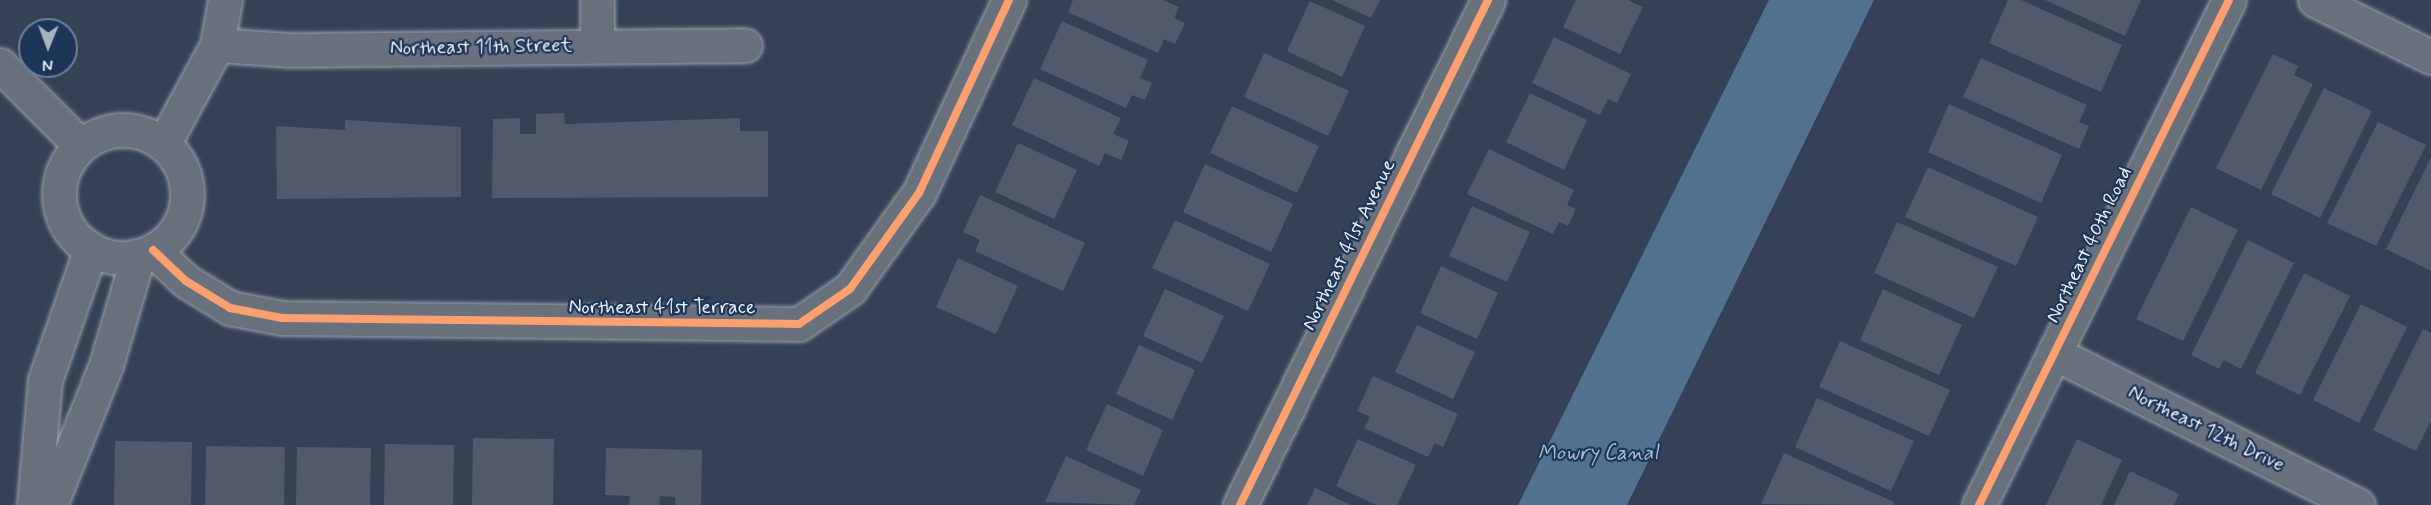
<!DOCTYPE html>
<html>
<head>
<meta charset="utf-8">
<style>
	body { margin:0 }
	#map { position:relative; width:2431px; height:505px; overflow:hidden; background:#354255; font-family:Mynerve,sans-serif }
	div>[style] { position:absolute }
	.water>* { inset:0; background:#527090 }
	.building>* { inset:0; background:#515a6a }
	.roads { filter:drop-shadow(0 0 2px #9aa2ac) drop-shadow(0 0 2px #9aa2ac) }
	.minor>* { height:33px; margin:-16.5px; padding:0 16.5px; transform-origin:16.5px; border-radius:16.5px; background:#68717c }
	.minor>.ring { margin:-16.5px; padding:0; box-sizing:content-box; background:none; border:33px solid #68717c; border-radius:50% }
	.cycleway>* { height:8px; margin:-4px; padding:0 4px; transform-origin:4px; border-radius:4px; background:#fca06f }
	span { translate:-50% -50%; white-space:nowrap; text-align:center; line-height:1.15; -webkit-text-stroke:4.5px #1d3557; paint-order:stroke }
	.street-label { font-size:20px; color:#e8f1f8 }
	.water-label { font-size:21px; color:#adbfd1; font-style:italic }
	.north { position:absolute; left:18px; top:18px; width:60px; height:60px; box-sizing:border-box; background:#1d3557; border:2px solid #6e8097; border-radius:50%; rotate:181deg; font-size:16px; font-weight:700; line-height:24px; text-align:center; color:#e8f1f8 }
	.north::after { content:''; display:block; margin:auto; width:21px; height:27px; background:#a9b4bf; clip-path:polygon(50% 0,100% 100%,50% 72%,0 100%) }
</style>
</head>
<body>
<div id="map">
	<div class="water">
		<i style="clip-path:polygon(1769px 0,1874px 0,1627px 505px,1518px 505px)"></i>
	</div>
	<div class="building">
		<i style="clip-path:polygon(1073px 0,1163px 0,1179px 7px,1174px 18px,1185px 23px,1175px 44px,1164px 39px,1158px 53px,1068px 12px)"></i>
		<i style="clip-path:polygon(1332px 0,1380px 0,1371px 18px)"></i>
		<i style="clip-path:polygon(1576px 0,1628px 0,1643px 7px,1620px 54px,1563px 27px)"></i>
		<i style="clip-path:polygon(2008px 0,2021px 0,2122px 45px,2101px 92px,1989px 43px)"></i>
		<i style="clip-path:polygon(2045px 0,2141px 0,2125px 36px)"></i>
		<i style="clip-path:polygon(1310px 1px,1365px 26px,1342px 77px,1287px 51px)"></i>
		<i style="clip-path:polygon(1062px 21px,1148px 60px,1140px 78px,1152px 83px,1145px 100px,1132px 95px,1126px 108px,1040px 69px)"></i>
		<i style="clip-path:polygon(1554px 37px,1631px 74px,1617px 103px,1608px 99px,1600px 115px,1532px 83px)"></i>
		<i style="clip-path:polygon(1264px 53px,1349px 91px,1328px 136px,1244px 97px)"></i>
		<i style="clip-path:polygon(2273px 54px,2298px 66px,2294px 75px,2313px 84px,2261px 190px,2216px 168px)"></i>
		<i style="clip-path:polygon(1981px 58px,2087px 105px,2079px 122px,2089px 126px,2079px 149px,1963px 97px)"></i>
		<i style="clip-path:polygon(1034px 78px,1121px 118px,1113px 134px,1129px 141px,1121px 160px,1105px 153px,1099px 166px,1012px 125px)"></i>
		<i style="clip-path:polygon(2324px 88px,2372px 111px,2320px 218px,2271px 194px)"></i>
		<i style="clip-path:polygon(1530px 93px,1587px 120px,1564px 170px,1506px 142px)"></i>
		<i style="clip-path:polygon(1949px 104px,2062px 155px,2041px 203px,1928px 152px)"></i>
		<i style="clip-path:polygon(1232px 106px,1319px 146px,1297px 193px,1210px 153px)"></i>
		<i style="clip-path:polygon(564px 113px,565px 124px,740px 118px,740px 131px,768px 131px,768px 197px,492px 198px,493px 119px,520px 118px,520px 134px,536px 134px,536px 114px)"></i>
		<i style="clip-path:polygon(345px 120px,461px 127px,461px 197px,277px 199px,276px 126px,345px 130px)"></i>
		<i style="clip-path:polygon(2378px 122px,2426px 145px,2376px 246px,2327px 223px)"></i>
		<i style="clip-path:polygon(1018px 143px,1077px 170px,1054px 219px,995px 192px)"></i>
		<i style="clip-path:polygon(1489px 149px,1574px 190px,1567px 205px,1576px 209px,1568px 226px,1559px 222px,1553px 234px,1467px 194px)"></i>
		<i style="clip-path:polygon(2431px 157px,2431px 271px,2386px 249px)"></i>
		<i style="clip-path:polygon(1205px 164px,1293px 204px,1271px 252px,1183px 212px)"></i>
		<i style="clip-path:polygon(1928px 167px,2038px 217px,2016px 266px,1905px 217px)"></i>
		<i style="clip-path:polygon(980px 195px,1085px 243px,1063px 291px,975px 251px,980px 240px,963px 232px)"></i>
		<i style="clip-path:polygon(1472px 206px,1530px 232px,1507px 282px,1449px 256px)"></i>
		<i style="clip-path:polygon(2191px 207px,2238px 230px,2183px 341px,2136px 319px)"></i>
		<i style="clip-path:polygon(1175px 220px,1270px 264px,1248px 311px,1152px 268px)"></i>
		<i style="clip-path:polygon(1897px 222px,1998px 267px,1974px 318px,1874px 273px)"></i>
		<i style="clip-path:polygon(2248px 240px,2294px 263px,2241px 369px,2224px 360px,2219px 369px,2191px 355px)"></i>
		<i style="clip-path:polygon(958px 258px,1018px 286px,996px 334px,936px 307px)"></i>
		<i style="clip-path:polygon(1441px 266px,1498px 293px,1477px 339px,1420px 313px)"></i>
		<i style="clip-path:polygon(2304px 273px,2350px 296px,2300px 395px,2255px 373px)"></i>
		<i style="clip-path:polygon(1165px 289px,1224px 316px,1202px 363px,1143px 336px)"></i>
		<i style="clip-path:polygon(1883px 289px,1962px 325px,1939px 375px,1860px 340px)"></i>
		<i style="clip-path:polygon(2361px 304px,2407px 327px,2359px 423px,2313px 400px)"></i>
		<i style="clip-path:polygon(1417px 325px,1475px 352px,1453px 399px,1395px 372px)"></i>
		<i style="clip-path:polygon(2423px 329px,2431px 333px,2431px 421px,2416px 451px,2373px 430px)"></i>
		<i style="clip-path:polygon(1840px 341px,1950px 390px,1929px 436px,1819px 387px)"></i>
		<i style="clip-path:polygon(1139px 345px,1195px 370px,1172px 420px,1116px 394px)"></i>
		<i style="clip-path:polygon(1373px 376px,1458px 414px,1443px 447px,1435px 443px,1428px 457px,1364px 428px,1370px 417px,1357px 411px)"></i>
		<i style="clip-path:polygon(1817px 398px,1914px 441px,1891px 491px,1795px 447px)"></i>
		<i style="clip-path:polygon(1107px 404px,1163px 430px,1143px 476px,1086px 450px)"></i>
		<i style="clip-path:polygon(473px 438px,554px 439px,553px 505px,472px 505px)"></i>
		<i style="clip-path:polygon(1358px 439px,1416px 465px,1397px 505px,1376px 505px,1336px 486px)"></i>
		<i style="clip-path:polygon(2077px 439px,2122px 460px,2101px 505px,2046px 505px)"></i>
		<i style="clip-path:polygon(115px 441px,192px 442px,191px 505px,114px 505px)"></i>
		<i style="clip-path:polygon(385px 444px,454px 445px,453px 505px,384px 505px)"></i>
		<i style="clip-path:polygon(206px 446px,285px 447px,284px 505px,205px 505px)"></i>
		<i style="clip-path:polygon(297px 447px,371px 448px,370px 505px,296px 505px)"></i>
		<i style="clip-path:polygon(606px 448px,702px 450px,701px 505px,675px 505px,675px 497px,660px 496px,659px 505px,629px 505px,630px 496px,605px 495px)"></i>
		<i style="clip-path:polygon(1784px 453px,1894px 502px,1893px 505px,1761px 504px)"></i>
		<i style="clip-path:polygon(1066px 456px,1141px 490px,1134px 505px,1045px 502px)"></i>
		<i style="clip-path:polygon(2130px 471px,2179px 494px,2174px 505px,2114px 505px)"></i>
		<i style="clip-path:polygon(1315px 488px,1351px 505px,1307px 505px)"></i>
	</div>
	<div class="roads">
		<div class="minor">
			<i style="left:597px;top:0;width:46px;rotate:90deg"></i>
			<i style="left:2315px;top:0;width:129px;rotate:26.2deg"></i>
			<i style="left:217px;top:45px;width:74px;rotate:3.9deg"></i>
			<i style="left:291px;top:50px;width:454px;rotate:-0.6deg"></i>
			<i style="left:0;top:65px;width:113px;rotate:45deg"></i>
			<i class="ring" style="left:59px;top:130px;width:95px;height:95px"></i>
			<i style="left:164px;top:143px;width:111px;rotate:-61.6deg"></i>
			<i style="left:217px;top:45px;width:46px;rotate:-79.9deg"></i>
			<i style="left:153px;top:250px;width:45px;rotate:43.2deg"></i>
			<i style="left:186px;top:281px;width:52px;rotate:31.5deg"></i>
			<i style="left:230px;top:308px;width:53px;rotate:10.9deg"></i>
			<i style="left:282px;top:318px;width:517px;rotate:0.66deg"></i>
			<i style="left:799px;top:324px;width:62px;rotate:-34.5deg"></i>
			<i style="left:850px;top:289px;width:118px;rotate:-54.3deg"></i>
			<i style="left:919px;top:193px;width:213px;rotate:-65deg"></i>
			<i style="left:2054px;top:353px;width:340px;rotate:26.6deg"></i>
			<i style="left:34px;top:505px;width:125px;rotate:-85deg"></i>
			<i style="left:45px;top:380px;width:139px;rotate:-70.7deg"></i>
			<i style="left:50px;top:505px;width:151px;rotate:-68.2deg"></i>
			<i style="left:106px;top:365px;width:114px;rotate:-73.6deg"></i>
			<i style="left:1240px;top:505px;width:563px;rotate:-63.84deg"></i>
			<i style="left:1979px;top:505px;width:563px;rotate:-63.66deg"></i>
		</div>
	</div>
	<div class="cycleway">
		<i style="left:153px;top:250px;width:45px;rotate:43.2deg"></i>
		<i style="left:186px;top:281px;width:52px;rotate:31.5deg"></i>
		<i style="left:230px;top:308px;width:53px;rotate:10.9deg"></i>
		<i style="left:282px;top:318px;width:517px;rotate:0.66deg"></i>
		<i style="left:799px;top:324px;width:62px;rotate:-34.5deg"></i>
		<i style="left:850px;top:289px;width:118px;rotate:-54.3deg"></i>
		<i style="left:919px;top:193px;width:213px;rotate:-65deg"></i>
		<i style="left:1240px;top:505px;width:563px;rotate:-63.84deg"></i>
		<i style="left:1979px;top:505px;width:563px;rotate:-63.66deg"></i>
	</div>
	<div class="street-label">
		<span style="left:481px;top:47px;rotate:-1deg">Northeast 11th Street</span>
		<span style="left:1349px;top:245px;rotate:-64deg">Northeast 41st Avenue</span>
		<span style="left:2089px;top:245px;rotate:-64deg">Northeast 40th Road</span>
		<span style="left:662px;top:307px">Northeast 41st Terrace</span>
		<span style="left:2206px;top:429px;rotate:26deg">Northeast 12th Drive</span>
	</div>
	<div class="water-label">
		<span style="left:1598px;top:453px">Mowry Canal</span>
	</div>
	<div class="north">N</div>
</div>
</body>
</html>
